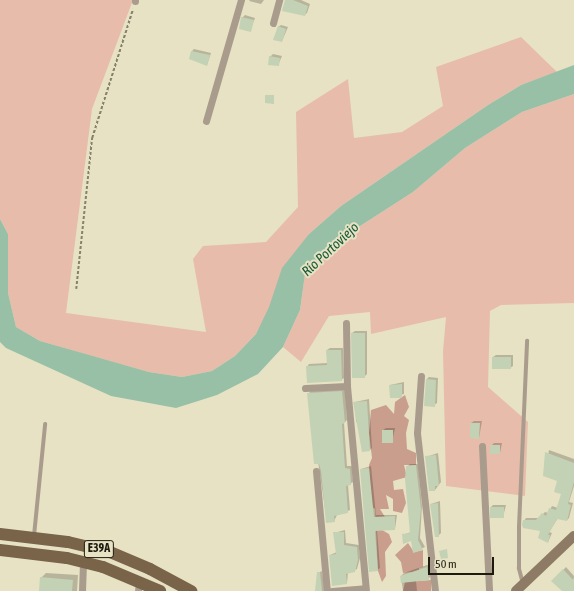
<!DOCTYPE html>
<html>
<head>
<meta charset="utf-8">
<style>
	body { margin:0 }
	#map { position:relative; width:574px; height:591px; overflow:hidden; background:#e7e2c3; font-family:"Asap Condensed",sans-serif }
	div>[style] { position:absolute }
	.green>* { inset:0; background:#e8bcaa }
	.forest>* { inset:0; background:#c99e8d }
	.water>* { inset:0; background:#98c0a6 }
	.shadow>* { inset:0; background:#0003 }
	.building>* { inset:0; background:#c3d1b5 }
	.path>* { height:1.5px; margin-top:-0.75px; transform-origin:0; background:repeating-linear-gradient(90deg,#84816c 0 3px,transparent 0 5px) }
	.lane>* { height:3.5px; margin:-1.75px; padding:0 1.75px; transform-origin:1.75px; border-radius:1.75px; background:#a99c8d }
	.street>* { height:7px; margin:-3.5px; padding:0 3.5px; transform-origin:3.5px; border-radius:3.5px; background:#a99c8d }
	.secondary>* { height:10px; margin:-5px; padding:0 5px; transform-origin:5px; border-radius:5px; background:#8d7b65 }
	.primary>* { height:12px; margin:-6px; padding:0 6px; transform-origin:6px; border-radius:6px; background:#796349 }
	span { translate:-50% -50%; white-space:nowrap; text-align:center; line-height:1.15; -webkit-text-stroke:4px #e7e2c3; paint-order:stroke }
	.shield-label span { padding:1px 3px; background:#e7e2c3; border:1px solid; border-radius:3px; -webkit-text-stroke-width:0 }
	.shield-label { font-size:12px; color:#1d1b10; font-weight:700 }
	.water-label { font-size:14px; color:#175a38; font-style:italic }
	.scale { position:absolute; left:428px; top:557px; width:66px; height:18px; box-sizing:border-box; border:2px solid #1d1b10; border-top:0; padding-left:5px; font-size:12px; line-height:14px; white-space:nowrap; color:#1d1b10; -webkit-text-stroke:3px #e7e2c3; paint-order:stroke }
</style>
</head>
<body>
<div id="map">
	<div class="green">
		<i style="clip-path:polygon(0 0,133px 0,92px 109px,66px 313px,206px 332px,193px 259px,203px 246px,266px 242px,298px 207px,296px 112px,348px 79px,354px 138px,402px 132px,443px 106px,436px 67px,521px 37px,557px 72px,521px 85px,488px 105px,341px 206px,309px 234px,256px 334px,235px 356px,212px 371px,182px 377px,149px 372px,88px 355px,40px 341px,16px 327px,8px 293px,8px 234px,0 219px)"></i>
		<i style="clip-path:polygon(574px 94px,574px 303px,501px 305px,490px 311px,488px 387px,528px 422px,525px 496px,446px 486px,443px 351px,446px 317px,371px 334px,370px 312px,329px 316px,301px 362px,283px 347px,300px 310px,305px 274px,357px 228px,413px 192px,465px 148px,522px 112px)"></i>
	</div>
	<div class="forest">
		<i style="clip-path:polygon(405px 395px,409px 407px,404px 416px,409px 420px,406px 433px,407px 449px,416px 453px,416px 465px,404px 465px,407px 477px,393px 481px,394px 490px,403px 489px,406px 503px,402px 513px,393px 511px,393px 499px,386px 495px,389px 509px,380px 509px,385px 517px,382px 530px,389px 534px,392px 542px,385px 552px,386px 576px,382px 582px,378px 571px,375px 509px,371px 506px,369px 465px,372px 458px,369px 433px,371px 410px,386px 405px,394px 414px,395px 402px)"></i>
		<i style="clip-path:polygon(408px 543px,414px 552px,423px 550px,423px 567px,419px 568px,420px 581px,431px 580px,431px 591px,403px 591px,405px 582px,412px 581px,411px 572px,403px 573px,401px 562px,395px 555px)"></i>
	</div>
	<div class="water">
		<i style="clip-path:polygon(574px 65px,574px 94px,522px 112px,465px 148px,413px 192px,357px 228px,327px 254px,305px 274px,300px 310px,283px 347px,258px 374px,217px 395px,176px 408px,111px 396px,6px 348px,0 342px,0 219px,8px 234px,8px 293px,16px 327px,40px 341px,149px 372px,182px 377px,212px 371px,235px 356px,256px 334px,269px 307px,282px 268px,309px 234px,341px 206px,488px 105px,521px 85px)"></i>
	</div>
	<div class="shadow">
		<i style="clip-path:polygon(264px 0,261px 4px,249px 1px,250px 0)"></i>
		<i style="clip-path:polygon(286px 0,301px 0,310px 4px,307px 13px,304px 15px)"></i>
		<i style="clip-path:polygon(245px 15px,255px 18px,250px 31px,242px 18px)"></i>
		<i style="clip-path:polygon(281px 25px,288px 27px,282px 41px,278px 27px)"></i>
		<i style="clip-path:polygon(194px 49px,211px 53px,207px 65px,192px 51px)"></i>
		<i style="clip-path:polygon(273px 54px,282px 56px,278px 65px,270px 57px)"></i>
		<i style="clip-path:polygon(355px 331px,367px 331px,367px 374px,364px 377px,352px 333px)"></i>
		<i style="clip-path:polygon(330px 348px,343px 348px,344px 378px,341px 380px,307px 367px,309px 364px,328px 363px,327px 350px)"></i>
		<i style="clip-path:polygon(496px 355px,513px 355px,513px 366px,510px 368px,493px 357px)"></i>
		<i style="clip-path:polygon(429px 377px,438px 378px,437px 403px,434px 405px,425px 405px,427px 379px)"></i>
		<i style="clip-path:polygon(404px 382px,404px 394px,391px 397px,390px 385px)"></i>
		<i style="clip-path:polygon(345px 389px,347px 420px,344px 423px,347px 466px,352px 466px,353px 482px,348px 485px,350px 510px,337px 515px,334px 521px,327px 522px,308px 394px,311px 391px)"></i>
		<i style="clip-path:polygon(369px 399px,372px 448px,370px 450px,356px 421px,355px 402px)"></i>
		<i style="clip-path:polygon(474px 421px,482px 421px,479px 438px,471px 423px)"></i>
		<i style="clip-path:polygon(386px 428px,395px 428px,392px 442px,383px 430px)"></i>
		<i style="clip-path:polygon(494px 443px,502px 443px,500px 453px,491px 446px)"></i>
		<i style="clip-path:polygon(549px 450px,574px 459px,574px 486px,569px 502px,573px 503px,569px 518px,567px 520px,558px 518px,549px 532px,552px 533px,548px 542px,541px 530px,524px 521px,526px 518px,539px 518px,545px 512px,548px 513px,552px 506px,558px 508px,562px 493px,558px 480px,544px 475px)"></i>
		<i style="clip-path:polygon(438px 453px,441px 482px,435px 490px,426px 457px)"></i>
		<i style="clip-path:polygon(410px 464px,418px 464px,422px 506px,420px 538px,425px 547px,414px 552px,412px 540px,403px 535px,411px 532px,407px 467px)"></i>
		<i style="clip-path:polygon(371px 466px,376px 515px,397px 515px,395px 529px,377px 530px,380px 568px,377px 570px,361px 469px)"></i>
		<i style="clip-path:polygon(440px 501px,441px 533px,438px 536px,431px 504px)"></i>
		<i style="clip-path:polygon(493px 505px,506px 505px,503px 517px,491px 507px)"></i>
		<i style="clip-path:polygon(345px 530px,346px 543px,359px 545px,360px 558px,357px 569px,348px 572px,347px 583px,330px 555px,337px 552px,334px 533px)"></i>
		<i style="clip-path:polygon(430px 564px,431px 576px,428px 579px,416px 581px,417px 591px,403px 591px,401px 576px,404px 573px)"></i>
		<i style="clip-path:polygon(566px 567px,574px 576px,572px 591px,563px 591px,553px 581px)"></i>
		<i style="clip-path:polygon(322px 571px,325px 591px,317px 591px,318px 573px)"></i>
		<i style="clip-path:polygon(46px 573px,78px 575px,77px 591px,40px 591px,41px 578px)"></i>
	</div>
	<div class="building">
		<i style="clip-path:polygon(285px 0,293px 0,308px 6px,305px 16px,282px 11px)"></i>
		<i style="clip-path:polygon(241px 17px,254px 20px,251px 32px,239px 29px)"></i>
		<i style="clip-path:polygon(278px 26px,286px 29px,282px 42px,273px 40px)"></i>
		<i style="clip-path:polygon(191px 51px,210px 55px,207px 66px,189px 59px)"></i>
		<i style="clip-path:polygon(269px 56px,280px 58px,279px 66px,268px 65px)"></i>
		<i style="clip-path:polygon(265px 95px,274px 95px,274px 104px,265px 103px)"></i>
		<i style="clip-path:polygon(351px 333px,365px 333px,365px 378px,352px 378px)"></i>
		<i style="clip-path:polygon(326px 350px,341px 350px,342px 381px,307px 383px,306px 366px,327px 365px)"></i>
		<i style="clip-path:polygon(492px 357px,511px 357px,511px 369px,492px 369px)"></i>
		<i style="clip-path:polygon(426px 379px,436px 380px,435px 407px,424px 406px)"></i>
		<i style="clip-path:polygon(402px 384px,402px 398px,390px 398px,389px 385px)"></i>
		<i style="clip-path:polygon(342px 391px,345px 423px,342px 424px,345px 468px,350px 469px,351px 485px,346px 486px,348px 513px,334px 516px,335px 522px,326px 523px,321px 471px,319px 464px,314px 464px,307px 393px)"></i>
		<i style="clip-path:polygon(367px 401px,370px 451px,362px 452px,353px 402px)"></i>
		<i style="clip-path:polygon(470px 423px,480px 423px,479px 439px,470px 438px)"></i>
		<i style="clip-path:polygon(382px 430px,393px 430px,393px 443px,382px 443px)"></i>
		<i style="clip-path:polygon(490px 445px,500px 445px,500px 454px,490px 454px)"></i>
		<i style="clip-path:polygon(545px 452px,574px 463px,574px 482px,568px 504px,571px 505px,567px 521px,557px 519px,548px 535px,550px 535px,548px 543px,538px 538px,540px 531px,523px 528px,522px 525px,523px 520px,536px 520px,542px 513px,546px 516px,549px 508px,556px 510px,561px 494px,554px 492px,557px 481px,543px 476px)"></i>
		<i style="clip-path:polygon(436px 455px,439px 486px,435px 486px,435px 491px,429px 491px,425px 456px)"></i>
		<i style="clip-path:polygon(416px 465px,421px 509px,418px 540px,423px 550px,413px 553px,411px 541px,403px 544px,402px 534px,410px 533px,405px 479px,406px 466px)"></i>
		<i style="clip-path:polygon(369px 468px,374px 517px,395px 516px,395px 530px,375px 531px,378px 571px,369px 572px,360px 469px)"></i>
		<i style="clip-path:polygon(438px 503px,439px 537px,435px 537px,430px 504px)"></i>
		<i style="clip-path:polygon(490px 507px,504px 507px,504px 518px,490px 518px)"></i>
		<i style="clip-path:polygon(333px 532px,344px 532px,344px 545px,357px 547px,358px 560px,355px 572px,346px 574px,347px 584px,332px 586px,329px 555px,336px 554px)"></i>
		<i style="clip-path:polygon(447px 549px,448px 558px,441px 559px,439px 551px)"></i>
		<i style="clip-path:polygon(427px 567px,429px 580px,401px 583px,400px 576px)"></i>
		<i style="clip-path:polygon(563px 569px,574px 581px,574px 591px,562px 591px,551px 581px)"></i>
		<i style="clip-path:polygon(317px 572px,320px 572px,322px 591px,315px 591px)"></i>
		<i style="clip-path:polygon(40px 577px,73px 580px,72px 591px,39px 591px)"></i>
	</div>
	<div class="path">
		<i style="left:76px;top:289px;width:152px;rotate:-84deg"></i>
		<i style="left:92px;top:138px;width:135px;rotate:-72.4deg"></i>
	</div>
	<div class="lane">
		<i style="left:34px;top:536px;width:112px;rotate:-84.3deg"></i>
		<i style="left:523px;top:584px;width:16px;rotate:-105deg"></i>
		<i style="left:519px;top:569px;width:42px;rotate:-90deg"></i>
		<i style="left:519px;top:527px;width:186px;rotate:-87.5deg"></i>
	</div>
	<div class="street">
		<i style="left:135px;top:1px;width:1px;rotate:-90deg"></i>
		<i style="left:273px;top:23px;width:24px;rotate:-75deg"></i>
		<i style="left:206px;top:121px;width:126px;rotate:-73.9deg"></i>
		<i style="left:346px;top:323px;width:63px;rotate:89.1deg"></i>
		<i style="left:347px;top:386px;width:206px;rotate:84.7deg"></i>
		<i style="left:421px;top:376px;width:57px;rotate:94deg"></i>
		<i style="left:417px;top:433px;width:159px;rotate:83.5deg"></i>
		<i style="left:305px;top:388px;width:42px;rotate:-2.7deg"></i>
		<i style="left:482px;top:446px;width:145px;rotate:87.2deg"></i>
		<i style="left:316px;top:471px;width:121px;rotate:84.8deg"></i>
		<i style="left:82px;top:591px;width:29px;rotate:-88deg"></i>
		<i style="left:138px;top:591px;width:10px;rotate:-84deg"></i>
		<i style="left:332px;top:591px;width:33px;rotate:-5deg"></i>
	</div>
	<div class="secondary">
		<i style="left:516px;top:591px;width:80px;rotate:-43.5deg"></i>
	</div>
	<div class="primary">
		<i style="left:0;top:534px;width:68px;rotate:6.7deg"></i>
		<i style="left:68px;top:542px;width:43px;rotate:13.4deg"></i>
		<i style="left:110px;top:552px;width:43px;rotate:23deg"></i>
		<i style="left:150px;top:569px;width:47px;rotate:28.2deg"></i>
		<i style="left:0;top:550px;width:67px;rotate:6.8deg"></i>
		<i style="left:67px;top:558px;width:37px;rotate:14deg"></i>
		<i style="left:103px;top:567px;width:62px;rotate:22.8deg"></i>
	</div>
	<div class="shield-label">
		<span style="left:99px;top:549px">E39A</span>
	</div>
	<div class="water-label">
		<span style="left:330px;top:249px;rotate:-43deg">Río Portoviejo</span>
	</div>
	<div class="scale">50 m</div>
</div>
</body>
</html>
